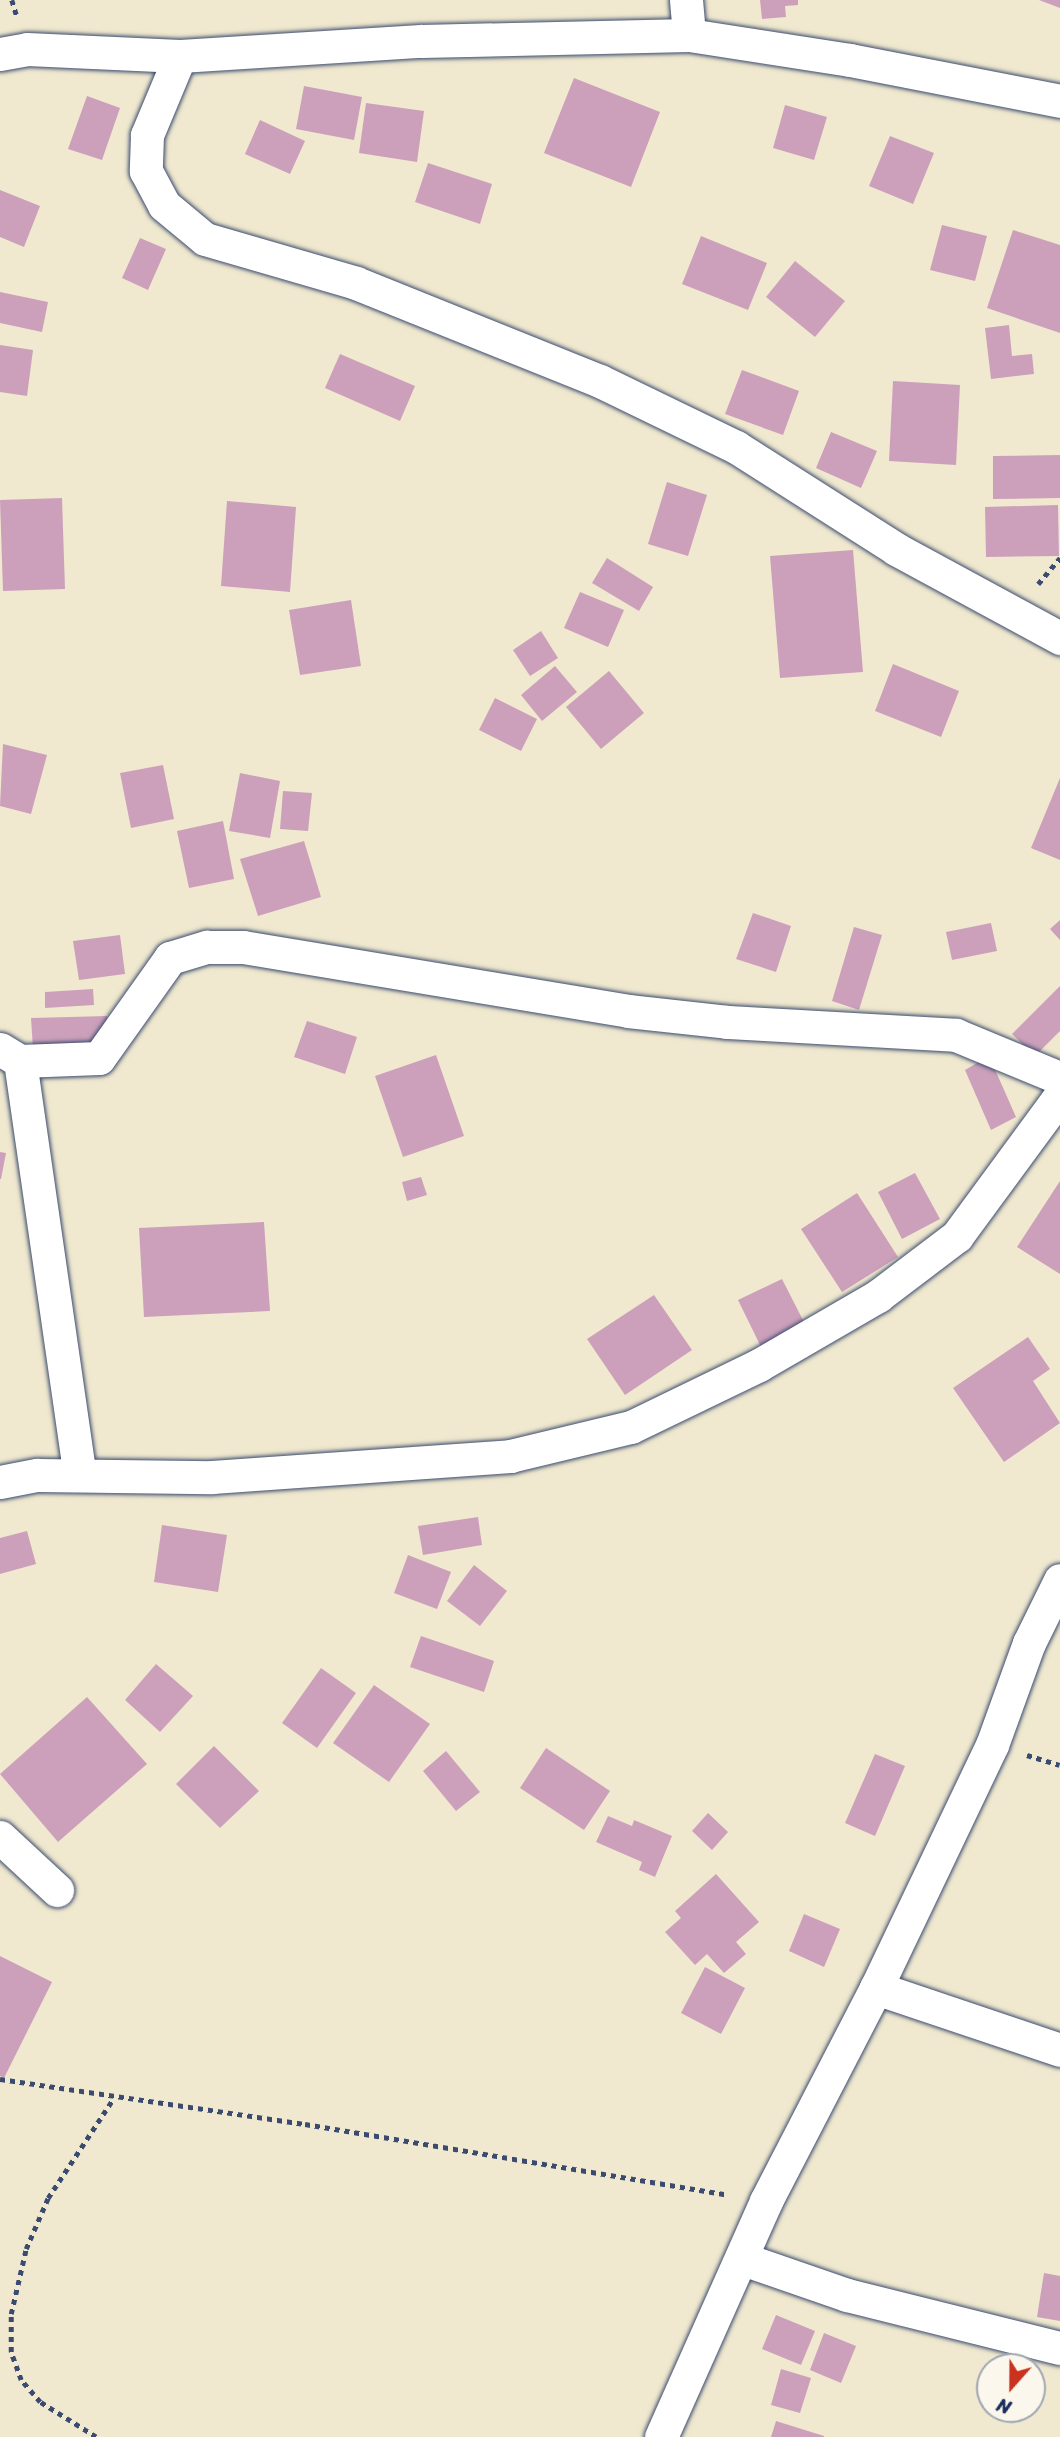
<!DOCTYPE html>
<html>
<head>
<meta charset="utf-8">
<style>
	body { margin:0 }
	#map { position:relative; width:1060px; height:2437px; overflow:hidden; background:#f0e9cf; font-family:Sriracha,sans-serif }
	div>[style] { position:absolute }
	.building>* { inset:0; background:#cca0bb }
	.path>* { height:4.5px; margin-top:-2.25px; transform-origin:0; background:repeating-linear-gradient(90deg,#3b4b6f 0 5px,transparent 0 10px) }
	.roads { filter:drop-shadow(0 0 2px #3b4b6f) drop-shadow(0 0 2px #3b4b6f) }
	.minor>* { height:33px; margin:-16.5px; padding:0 16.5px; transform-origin:16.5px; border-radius:16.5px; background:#fff }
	span { translate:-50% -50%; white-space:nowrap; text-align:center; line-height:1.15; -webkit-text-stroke:5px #fbf7ec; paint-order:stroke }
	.north { position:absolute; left:976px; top:2353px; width:70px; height:70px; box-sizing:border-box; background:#fbf7ec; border:2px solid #a1a7b3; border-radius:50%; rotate:201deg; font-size:19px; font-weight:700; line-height:28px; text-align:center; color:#1b2f5e }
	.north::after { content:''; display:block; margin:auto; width:24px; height:32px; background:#c8321e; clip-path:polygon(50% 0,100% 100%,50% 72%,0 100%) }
</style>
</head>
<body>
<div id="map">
	<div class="building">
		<i style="clip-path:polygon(760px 0,798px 0,798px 5px,785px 6px,786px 17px,762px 19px)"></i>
		<i style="clip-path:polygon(1039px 0,1060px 0,1060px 8px)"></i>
		<i style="clip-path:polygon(574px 78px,660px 112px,631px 187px,544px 153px)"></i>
		<i style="clip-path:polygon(304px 86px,362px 97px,354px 140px,296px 129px)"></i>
		<i style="clip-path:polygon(87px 96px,120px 108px,102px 160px,68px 149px)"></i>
		<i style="clip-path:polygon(366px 103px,424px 111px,417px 162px,359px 153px)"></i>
		<i style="clip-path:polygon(785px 105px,827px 117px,814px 160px,773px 148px)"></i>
		<i style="clip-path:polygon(260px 120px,305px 141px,290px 174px,245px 154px)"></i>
		<i style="clip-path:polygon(890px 136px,934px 153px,913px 204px,869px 186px)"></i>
		<i style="clip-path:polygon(428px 163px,492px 184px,480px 224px,415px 202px)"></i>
		<i style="clip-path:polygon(0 190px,40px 206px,24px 247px,0 237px)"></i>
		<i style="clip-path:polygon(942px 225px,987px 236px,975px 281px,930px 270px)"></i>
		<i style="clip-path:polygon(1013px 230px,1060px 245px,1060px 333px,987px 308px)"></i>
		<i style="clip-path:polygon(701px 236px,767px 263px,748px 310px,682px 284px)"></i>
		<i style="clip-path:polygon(140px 238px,166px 249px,148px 290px,122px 278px)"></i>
		<i style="clip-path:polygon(795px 261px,845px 301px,815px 337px,766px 297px)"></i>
		<i style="clip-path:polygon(0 292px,48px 302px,42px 332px,0 323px)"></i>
		<i style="clip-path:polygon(1009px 325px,1012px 356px,1032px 354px,1034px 374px,991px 379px,985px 328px)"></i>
		<i style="clip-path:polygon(0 345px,33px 350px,27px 396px,0 392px)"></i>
		<i style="clip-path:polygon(340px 354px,415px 386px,400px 421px,325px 388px)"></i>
		<i style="clip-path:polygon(742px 370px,799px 391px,783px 435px,725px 414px)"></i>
		<i style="clip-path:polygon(893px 381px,960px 385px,956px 465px,889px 461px)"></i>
		<i style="clip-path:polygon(831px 432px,877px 451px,861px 488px,816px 468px)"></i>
		<i style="clip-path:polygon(1060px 455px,1060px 498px,993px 499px,993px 456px)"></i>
		<i style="clip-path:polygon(667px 482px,707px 495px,688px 556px,648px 544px)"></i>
		<i style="clip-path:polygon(62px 498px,65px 589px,3px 591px,0 500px)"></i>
		<i style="clip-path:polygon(227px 501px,296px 507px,290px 592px,221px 586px)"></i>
		<i style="clip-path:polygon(1058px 505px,1059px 556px,986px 557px,985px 507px)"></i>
		<i style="clip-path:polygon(853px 550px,863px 672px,780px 678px,770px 556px)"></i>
		<i style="clip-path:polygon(607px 558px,653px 587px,639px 611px,592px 583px)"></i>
		<i style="clip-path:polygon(580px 592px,624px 610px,608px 647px,564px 628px)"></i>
		<i style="clip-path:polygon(351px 600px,361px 666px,300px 675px,289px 610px)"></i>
		<i style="clip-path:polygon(541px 631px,558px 658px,530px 676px,513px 650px)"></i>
		<i style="clip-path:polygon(893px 664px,959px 691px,941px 737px,875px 711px)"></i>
		<i style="clip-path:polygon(555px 666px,577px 692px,542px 721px,521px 695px)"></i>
		<i style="clip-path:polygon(609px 671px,644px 713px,601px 749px,566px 707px)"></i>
		<i style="clip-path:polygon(495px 698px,537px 719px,521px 751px,479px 730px)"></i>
		<i style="clip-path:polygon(3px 744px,47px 755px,31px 814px,0 806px)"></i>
		<i style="clip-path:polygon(163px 765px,174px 819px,131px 828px,120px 773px)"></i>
		<i style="clip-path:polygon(240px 773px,280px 781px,270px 838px,229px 831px)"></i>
		<i style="clip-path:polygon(1060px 778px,1060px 860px,1031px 848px)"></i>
		<i style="clip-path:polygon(283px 791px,312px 793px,308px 831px,280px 829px)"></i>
		<i style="clip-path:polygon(223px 821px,234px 879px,189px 888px,177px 831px)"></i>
		<i style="clip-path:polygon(304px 841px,321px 897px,258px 916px,240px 859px)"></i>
		<i style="clip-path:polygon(753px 913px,791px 926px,776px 972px,736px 959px)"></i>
		<i style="clip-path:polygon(1060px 920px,1060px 940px,1050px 929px)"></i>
		<i style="clip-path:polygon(991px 923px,997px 951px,952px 960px,946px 932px)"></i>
		<i style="clip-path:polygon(854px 927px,882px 935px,859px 1010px,832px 1001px)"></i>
		<i style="clip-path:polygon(120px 935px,125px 974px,79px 980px,73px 941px)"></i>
		<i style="clip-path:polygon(1060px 986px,1060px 1031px,1035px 1056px,1012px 1034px)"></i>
		<i style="clip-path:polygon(93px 989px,94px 1005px,45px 1008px,45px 992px)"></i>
		<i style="clip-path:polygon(107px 1016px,108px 1047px,33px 1049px,31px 1018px)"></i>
		<i style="clip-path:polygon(307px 1021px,357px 1037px,345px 1074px,294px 1057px)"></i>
		<i style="clip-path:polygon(436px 1055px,464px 1136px,403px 1157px,375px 1076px)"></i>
		<i style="clip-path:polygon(989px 1056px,1016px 1117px,991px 1130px,965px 1070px)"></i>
		<i style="clip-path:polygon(0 1152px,6px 1153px,1px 1179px,0 1179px)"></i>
		<i style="clip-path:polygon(915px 1173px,940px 1219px,902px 1239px,878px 1192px)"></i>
		<i style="clip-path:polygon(421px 1177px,427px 1195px,407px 1201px,402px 1182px)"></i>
		<i style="clip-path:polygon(1060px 1181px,1060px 1274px,1017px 1247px)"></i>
		<i style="clip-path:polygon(857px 1193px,898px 1257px,842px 1292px,801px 1229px)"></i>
		<i style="clip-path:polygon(264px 1222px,270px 1311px,144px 1317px,139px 1228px)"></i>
		<i style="clip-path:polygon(782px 1279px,807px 1328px,762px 1349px,738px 1300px)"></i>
		<i style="clip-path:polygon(654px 1295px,692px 1350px,625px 1395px,587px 1339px)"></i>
		<i style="clip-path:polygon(1028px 1337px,1050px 1369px,1033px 1381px,1060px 1423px,1004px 1462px,953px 1388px)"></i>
		<i style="clip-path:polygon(478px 1517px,482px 1545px,423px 1555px,418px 1526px)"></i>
		<i style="clip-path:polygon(162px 1525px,227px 1535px,218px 1592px,154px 1582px)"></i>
		<i style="clip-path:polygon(27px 1531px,36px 1564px,0 1574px,0 1538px)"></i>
		<i style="clip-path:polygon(408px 1555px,451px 1572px,437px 1609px,394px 1593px)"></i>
		<i style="clip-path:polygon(474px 1565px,507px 1591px,480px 1626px,447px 1601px)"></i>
		<i style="clip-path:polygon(421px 1636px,494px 1661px,484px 1692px,410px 1667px)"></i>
		<i style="clip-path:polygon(156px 1664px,193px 1696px,160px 1732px,125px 1700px)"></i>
		<i style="clip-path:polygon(321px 1668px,356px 1693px,317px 1748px,282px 1723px)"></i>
		<i style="clip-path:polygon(374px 1685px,430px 1724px,389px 1782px,333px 1743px)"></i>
		<i style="clip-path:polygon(87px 1697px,147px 1764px,58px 1842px,0 1774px)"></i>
		<i style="clip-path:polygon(214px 1746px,259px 1791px,220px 1828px,176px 1784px)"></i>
		<i style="clip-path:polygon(546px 1748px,610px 1791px,584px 1830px,520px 1788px)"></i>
		<i style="clip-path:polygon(446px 1751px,480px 1792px,456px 1811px,423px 1771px)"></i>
		<i style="clip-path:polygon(875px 1754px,905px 1766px,875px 1836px,845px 1823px)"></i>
		<i style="clip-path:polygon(708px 1813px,728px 1832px,712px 1850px,692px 1831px)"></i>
		<i style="clip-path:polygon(608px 1816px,632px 1826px,634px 1820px,672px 1836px,655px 1877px,639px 1870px,642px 1862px,596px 1842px)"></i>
		<i style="clip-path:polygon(716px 1874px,759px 1922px,736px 1942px,746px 1954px,724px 1973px,707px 1954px,695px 1965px,665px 1932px,681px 1918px,675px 1911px)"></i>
		<i style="clip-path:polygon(804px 1914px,840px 1929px,824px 1967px,789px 1951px)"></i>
		<i style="clip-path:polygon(0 1956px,52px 1982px,4px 2078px,0 2076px)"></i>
		<i style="clip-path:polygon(705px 1967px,745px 1988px,721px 2034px,681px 2013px)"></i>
		<i style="clip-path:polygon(1044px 2273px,1060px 2276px,1060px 2321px,1037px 2317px)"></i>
		<i style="clip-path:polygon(776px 2315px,815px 2331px,801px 2365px,762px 2349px)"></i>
		<i style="clip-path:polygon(824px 2333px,856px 2346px,841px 2383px,810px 2370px)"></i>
		<i style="clip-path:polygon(781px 2369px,811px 2378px,800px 2413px,771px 2405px)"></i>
		<i style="clip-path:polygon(776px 2421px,824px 2436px,824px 2437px,771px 2437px)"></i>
	</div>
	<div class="path">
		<i style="left:12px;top:0;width:17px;rotate:73deg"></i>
		<i style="left:1038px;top:584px;width:34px;rotate:-50deg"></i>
		<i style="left:1027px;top:1755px;width:34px;rotate:17deg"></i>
		<i style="left:0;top:2079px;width:308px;rotate:8.4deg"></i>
		<i style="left:305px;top:2124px;width:429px;rotate:9.5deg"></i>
		<i style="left:96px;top:2437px;width:66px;rotate:-148deg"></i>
		<i style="left:40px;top:2402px;width:29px;rotate:-131deg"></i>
		<i style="left:21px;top:2380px;width:30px;rotate:-110deg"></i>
		<i style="left:11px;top:2352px;width:38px;rotate:-90deg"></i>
		<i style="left:11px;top:2314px;width:67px;rotate:-77deg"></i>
		<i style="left:26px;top:2249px;width:56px;rotate:-66.7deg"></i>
		<i style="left:48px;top:2198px;width:118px;rotate:-56.7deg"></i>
	</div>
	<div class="roads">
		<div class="minor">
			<i style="left:686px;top:0;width:35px;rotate:85deg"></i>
			<i style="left:0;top:54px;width:27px;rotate:-10deg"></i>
			<i style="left:27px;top:49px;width:153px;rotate:2.6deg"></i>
			<i style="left:180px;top:56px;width:241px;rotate:-3.6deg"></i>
			<i style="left:421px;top:41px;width:268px;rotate:-1.3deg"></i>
			<i style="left:689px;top:35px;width:163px;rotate:8.8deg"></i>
			<i style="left:850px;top:60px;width:214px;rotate:11deg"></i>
			<i style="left:180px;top:56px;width:86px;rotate:112.7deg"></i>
			<i style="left:147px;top:135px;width:36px;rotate:92deg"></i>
			<i style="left:146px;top:171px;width:38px;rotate:62deg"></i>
			<i style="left:164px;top:205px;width:53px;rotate:39.7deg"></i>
			<i style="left:205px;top:239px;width:157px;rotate:16.2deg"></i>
			<i style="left:356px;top:283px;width:263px;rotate:21.9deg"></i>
			<i style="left:600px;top:381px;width:151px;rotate:25.9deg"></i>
			<i style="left:736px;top:447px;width:190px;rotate:32.5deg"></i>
			<i style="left:896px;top:549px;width:187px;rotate:28.5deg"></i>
			<i style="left:0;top:1049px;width:23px;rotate:31deg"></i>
			<i style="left:20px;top:1061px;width:79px;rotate:-2.2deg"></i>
			<i style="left:99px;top:1058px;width:123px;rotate:-54.6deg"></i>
			<i style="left:170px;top:958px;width:39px;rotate:-17deg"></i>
			<i style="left:207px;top:947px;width:36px"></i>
			<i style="left:243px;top:947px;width:390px;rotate:9.4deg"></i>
			<i style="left:628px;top:1011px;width:100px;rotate:6.3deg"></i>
			<i style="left:727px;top:1022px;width:229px;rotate:3.2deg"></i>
			<i style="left:956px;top:1035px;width:113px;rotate:22.5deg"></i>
			<i style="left:20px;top:1061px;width:418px;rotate:81.8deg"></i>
			<i style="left:0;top:1482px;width:38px;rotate:-11deg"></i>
			<i style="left:37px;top:1475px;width:175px;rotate:0.7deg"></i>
			<i style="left:212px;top:1477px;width:299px;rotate:-4deg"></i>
			<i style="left:510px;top:1456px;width:124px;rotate:-13.5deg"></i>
			<i style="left:631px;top:1427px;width:142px;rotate:-25.8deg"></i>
			<i style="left:759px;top:1365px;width:138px;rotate:-30.1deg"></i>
			<i style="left:878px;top:1296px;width:99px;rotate:-37.2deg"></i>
			<i style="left:957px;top:1236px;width:174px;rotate:-53.7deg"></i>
			<i style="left:0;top:1837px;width:78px;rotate:42.9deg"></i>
			<i style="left:876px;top:1988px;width:194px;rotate:18.6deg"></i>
			<i style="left:743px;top:2259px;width:110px;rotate:19.1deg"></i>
			<i style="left:847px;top:2295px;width:219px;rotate:14deg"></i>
			<i style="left:661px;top:2437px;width:258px;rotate:-66deg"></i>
			<i style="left:766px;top:2201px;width:240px;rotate:-62.7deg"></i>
			<i style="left:876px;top:1988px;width:269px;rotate:-64.5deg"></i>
			<i style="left:992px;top:1745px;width:109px;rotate:-70.1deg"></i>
			<i style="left:1029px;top:1643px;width:70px;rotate:-63.8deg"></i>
		</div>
	</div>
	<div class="north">N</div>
</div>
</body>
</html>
